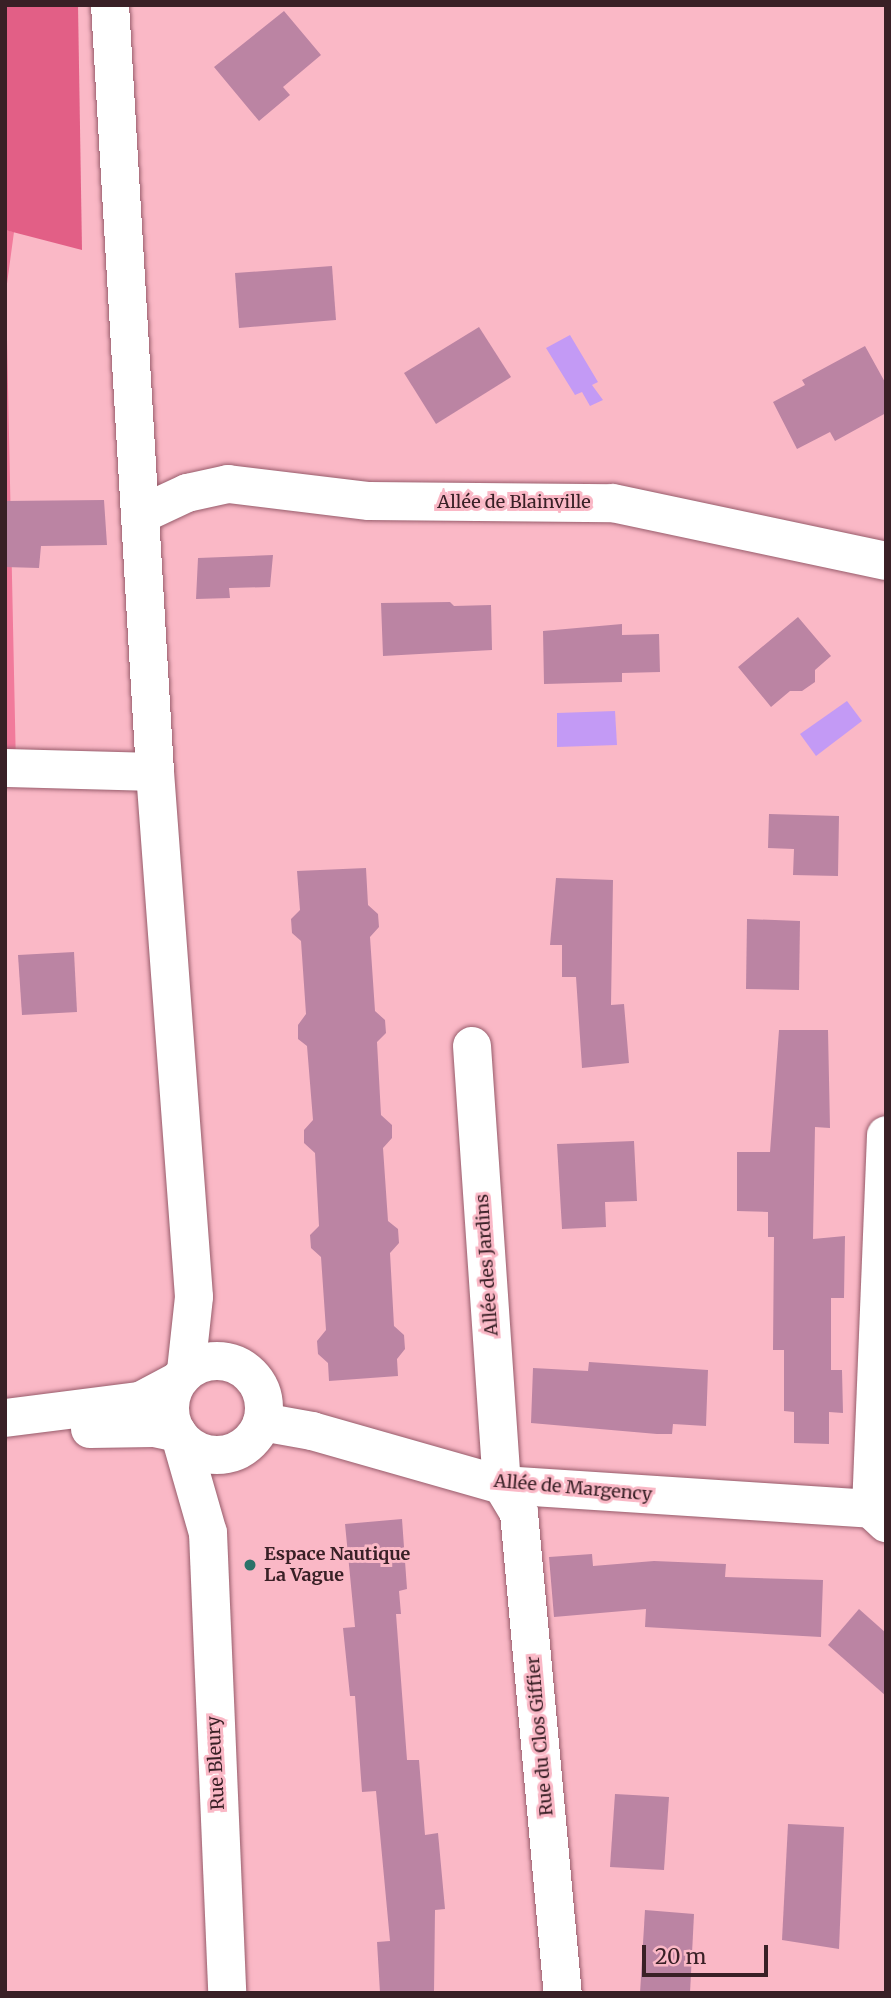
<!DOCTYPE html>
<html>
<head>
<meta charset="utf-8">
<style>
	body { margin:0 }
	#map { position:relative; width:891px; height:1998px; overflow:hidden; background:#fab8c6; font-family:Merriweather,serif }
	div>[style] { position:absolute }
	.green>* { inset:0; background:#f17a9b }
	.forest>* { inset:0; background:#e25f86 }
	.water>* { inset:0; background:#c39af5 }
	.building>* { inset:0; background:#bb84a3 }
	.roads { filter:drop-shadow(0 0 2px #975c6b) drop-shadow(0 0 2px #975c6b) }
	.minor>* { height:38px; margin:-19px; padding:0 19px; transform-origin:19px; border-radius:19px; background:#fff }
	.tertiary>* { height:38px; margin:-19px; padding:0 19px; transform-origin:19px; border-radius:19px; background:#fff }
	.tertiary>.ring { margin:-19px; padding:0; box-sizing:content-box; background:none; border:38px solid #fff; border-radius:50% }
	.dots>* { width:19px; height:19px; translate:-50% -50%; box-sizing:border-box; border:4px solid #fab8c6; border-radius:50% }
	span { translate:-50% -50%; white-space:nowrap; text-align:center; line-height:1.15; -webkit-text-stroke:6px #fab8c6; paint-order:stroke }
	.street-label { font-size:18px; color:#392026 }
	.poi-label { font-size:18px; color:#392026; font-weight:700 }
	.left { translate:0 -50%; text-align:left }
	.frame { position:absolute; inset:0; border:7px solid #392026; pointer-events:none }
	.scale { position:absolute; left:642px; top:1945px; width:126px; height:32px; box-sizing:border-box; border:4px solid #392026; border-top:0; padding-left:9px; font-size:21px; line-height:24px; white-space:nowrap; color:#392026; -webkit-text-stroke:5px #fab8c6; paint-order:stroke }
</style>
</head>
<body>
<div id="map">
	<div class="green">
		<i style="clip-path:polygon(5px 230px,14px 232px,6px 291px,16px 768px,5px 768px)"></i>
	</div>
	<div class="forest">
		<i style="clip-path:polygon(5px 5px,78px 5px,82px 250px,5px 230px)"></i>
	</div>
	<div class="water">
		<i style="clip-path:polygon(570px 335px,598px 382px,592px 385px,603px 400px,590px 406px,582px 392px,575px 395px,546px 348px)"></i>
		<i style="clip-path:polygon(847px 701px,862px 721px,816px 756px,800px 734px)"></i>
		<i style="clip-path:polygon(615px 711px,617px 745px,557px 747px,557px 713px)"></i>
	</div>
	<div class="building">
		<i style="clip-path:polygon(284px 11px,321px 55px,283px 87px,290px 95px,259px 121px,214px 67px)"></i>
		<i style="clip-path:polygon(332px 266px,336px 320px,239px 328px,235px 273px)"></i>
		<i style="clip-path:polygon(479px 327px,511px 377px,436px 424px,404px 373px)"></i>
		<i style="clip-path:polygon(865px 346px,886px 384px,886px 413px,835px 441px,830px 432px,797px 449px,773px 402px,805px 385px,802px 380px)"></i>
		<i style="clip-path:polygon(104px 500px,107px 545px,41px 546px,39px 568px,5px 567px,5px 501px)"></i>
		<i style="clip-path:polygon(273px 555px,270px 587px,229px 588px,230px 598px,196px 599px,198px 558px)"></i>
		<i style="clip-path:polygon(450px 602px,454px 606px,491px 605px,492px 650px,383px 656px,381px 603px)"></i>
		<i style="clip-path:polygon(798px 617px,831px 656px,815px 670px,815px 682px,802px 691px,790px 691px,771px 707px,738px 667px)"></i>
		<i style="clip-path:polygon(622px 624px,622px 635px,659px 634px,660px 672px,622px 673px,622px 682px,544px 684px,543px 631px)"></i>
		<i style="clip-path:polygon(769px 814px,839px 816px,838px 876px,793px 875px,794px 849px,768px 848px)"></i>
		<i style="clip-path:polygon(366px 868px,368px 905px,378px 914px,379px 927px,370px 937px,375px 1011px,385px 1020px,386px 1033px,377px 1042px,381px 1115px,392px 1125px,392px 1138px,383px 1148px,388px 1221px,398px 1229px,399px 1243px,390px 1253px,394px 1326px,404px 1335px,405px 1349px,397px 1359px,398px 1376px,329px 1381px,328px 1363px,318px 1354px,317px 1341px,326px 1330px,321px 1257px,311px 1248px,310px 1235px,319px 1226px,315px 1153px,304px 1143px,304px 1130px,313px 1120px,307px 1046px,298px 1039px,298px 1025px,306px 1014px,301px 941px,292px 933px,291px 919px,300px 910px,297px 871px)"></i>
		<i style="clip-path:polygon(556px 878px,613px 880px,611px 1005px,624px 1004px,629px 1063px,582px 1068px,576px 977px,562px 977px,562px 945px,550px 945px)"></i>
		<i style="clip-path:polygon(747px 919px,800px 921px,799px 990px,746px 989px)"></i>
		<i style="clip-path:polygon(74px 952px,77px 1012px,22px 1015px,18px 955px)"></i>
		<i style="clip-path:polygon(779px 1030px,828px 1030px,830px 1128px,815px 1127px,813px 1239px,845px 1236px,844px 1298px,831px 1298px,831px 1370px,842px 1370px,843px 1413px,829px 1412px,829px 1444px,794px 1443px,794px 1412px,784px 1411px,784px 1350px,773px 1350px,774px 1237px,768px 1237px,768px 1212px,737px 1211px,737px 1152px,770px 1152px)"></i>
		<i style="clip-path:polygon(634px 1141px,637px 1201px,605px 1202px,606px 1227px,562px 1229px,557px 1144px)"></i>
		<i style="clip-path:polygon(589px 1362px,708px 1370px,706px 1426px,673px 1424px,672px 1434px,657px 1434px,531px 1423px,533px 1368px,588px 1371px)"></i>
		<i style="clip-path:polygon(402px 1519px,407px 1589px,399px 1591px,401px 1614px,396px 1614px,407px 1760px,419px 1760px,425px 1835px,438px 1833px,445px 1909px,435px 1910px,434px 1993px,380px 1993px,377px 1942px,390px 1941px,376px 1791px,362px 1792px,355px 1696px,350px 1696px,343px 1628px,355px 1627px,345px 1524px)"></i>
		<i style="clip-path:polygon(592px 1554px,593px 1566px,654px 1561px,726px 1564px,725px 1577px,823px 1580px,821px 1637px,645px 1627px,646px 1609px,554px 1617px,549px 1557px)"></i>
		<i style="clip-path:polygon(859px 1609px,886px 1633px,886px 1696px,828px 1645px)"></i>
		<i style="clip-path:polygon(615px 1794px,669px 1797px,664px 1870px,610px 1867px)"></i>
		<i style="clip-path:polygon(788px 1824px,844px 1827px,839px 1949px,782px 1940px)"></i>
		<i style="clip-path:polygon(645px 1910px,694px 1914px,690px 1993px,640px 1993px)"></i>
	</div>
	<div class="roads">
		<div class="minor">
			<i style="left:142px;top:514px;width:50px;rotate:-25deg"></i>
			<i style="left:187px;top:493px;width:42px;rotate:-12.4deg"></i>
			<i style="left:228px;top:484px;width:142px;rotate:6.9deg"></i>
			<i style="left:369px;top:501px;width:244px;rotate:0.5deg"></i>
			<i style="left:613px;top:503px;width:279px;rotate:12deg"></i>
			<i style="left:5px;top:768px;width:150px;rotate:1.5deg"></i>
			<i style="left:472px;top:1046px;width:440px;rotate:86.1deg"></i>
			<i style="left:502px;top:1485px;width:33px;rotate:59deg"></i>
			<i style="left:519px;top:1513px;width:482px;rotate:84.8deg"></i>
			<i style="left:5px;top:1418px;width:136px;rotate:-7.2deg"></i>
			<i style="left:140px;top:1401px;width:41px;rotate:-27.8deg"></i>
			<i style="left:262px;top:1422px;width:51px;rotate:10.2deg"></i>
			<i style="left:312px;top:1431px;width:198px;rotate:15.9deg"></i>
			<i style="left:502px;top:1485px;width:370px;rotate:3.7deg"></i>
			<i style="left:871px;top:1509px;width:21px;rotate:43deg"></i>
			<i style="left:90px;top:1429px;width:64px;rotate:-0.9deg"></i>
			<i style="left:154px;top:1428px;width:24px;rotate:12deg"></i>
			<i style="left:871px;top:1509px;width:374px;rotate:-87.7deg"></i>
		</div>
		<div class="tertiary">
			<i style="left:110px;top:5px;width:768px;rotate:86.64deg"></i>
			<i style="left:155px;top:772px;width:526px;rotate:85.75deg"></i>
			<i style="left:194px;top:1297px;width:74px;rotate:96.2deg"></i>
			<i class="ring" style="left:170px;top:1361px;width:56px;height:56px"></i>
			<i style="left:181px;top:1439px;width:98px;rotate:74deg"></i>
			<i style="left:208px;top:1533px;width:460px;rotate:87.6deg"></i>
		</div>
	</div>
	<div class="dots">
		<i style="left:250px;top:1565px;background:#2b7269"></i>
	</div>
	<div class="street-label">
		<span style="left:514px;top:502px">Allée de Blainville</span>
		<span style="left:487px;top:1265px;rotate:-94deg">Allée des Jardins</span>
		<span style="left:573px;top:1488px;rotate:5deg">Allée de Margency</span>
		<span style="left:540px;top:1736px;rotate:-95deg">Rue du Clos Giffier</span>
		<span style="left:216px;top:1763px;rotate:-93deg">Rue Bleury</span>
	</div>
	<div class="poi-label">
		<span class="left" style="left:264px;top:1565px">Espace Nautique<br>La Vague</span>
	</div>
	<div class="frame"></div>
	<div class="scale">20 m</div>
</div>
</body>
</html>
